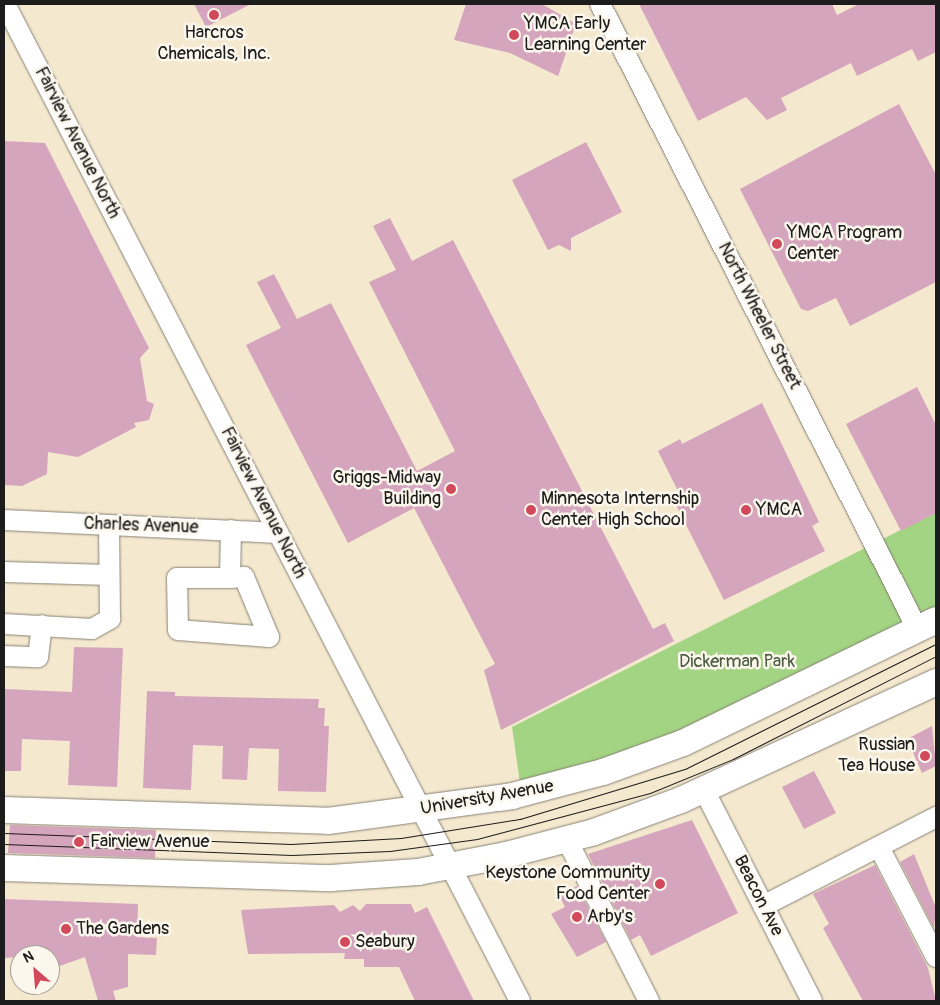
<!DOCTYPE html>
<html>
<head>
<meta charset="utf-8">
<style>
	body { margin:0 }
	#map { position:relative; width:940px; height:1005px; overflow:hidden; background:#f4e8cf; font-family:Pangolin,sans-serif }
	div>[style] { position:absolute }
	.green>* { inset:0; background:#a3d483 }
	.building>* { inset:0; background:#d5a5bd }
	.roads { filter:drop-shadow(0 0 1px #888276) drop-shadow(0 0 1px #888276) }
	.minor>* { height:20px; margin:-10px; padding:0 10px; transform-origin:10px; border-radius:10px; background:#fff }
	.major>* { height:26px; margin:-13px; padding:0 13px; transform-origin:13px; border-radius:13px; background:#fff }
	.tram>* { height:1px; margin:-0.5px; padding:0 0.5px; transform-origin:0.5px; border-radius:0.5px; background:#1c1c1c }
	.dots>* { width:14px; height:14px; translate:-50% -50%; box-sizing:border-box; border:2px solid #fbf7ec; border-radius:50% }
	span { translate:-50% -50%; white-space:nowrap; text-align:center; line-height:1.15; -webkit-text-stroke:5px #fbf7ec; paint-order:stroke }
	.poi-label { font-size:18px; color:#1c1c1c }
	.left { translate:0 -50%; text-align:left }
	.right { translate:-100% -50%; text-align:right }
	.street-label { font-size:18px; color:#1c1c1c }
	.park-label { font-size:18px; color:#4b5c40 }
	.frame { position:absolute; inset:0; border:5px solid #1c1c1c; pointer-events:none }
	.north { position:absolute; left:10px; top:945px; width:50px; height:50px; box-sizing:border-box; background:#fbf7ec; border:1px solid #a29f99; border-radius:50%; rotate:333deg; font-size:14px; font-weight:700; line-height:20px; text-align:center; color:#1c1c1c }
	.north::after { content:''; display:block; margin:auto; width:18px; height:22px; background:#d1495b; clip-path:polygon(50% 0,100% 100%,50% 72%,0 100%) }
</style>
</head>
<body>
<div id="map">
	<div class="green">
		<i style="clip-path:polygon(936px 512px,936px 607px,744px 706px,612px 760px,520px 783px,512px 727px)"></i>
	</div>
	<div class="building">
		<i style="clip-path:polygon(194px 4px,251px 4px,206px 27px)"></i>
		<i style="clip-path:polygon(466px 4px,542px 4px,576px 24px,558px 76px,510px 53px,454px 40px)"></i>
		<i style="clip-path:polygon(639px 4px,832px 4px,837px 15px,859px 4px,936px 4px,936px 52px,918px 61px,912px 49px,857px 76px,851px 63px,781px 98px,787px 110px,767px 120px,746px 97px,698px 121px)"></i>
		<i style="clip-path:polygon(899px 104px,936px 175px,936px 282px,850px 326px,836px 298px,808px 311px,801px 309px,740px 189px)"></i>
		<i style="clip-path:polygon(4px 141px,45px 143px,149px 348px,140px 358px,147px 401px,154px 404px,149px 420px,134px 423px,136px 427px,78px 457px,48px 452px,47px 474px,22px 486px,4px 485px)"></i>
		<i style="clip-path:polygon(586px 142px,622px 212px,571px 238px,571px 251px,559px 245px,548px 250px,512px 180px)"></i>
		<i style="clip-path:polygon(390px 218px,412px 261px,453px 240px,653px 629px,665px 623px,674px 641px,501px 730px,484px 670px,495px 664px,414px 508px,348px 543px,246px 345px,281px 328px,257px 282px,274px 274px,297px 319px,331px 303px,417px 471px,455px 451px,369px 282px,396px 270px,373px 226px)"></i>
		<i style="clip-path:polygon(917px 387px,936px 425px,936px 513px,901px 531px,846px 424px)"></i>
		<i style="clip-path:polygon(762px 403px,819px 522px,812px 526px,825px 551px,724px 600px,672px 497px,679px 493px,658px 451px,680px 439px,682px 444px)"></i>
		<i style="clip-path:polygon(74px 647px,123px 648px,117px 787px,68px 785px,70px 741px,22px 739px,21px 771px,4px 771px,4px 689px,72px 692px)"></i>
		<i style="clip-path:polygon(147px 691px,175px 692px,175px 696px,319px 699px,318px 708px,325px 708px,324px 726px,329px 726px,326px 792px,278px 791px,279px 749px,249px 748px,247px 780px,222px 779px,223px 746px,193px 745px,191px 790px,143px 788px)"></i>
		<i style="clip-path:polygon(932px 726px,936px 766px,922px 773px,907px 739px)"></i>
		<i style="clip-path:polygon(814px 771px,836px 813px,804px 829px,782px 787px)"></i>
		<i style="clip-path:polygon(692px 820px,738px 913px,651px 956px,640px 935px,631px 940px,588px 854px)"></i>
		<i style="clip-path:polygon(10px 825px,156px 830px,155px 858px,8px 853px)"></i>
		<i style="clip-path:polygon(914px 854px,936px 908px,934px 928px,900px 862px)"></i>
		<i style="clip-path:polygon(875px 865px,928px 968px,936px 1001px,863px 1001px,823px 928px,829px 924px,813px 894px)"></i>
		<i style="clip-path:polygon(577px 886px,606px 942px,577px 957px,551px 914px,565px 907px,559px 895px)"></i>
		<i style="clip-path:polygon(4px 899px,138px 904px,137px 937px,157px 938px,156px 955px,128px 954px,128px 987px,113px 991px,116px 1001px,98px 1001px,85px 957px,57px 967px,50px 955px,4px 958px)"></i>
		<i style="clip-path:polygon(366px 904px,411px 904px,415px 913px,427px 907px,474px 1001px,415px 1001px,399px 967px,364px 967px,364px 959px,344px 959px,345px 953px,248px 954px,241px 910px,334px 905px,340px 912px,353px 905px,360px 911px)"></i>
	</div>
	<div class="roads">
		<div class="minor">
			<i style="left:5px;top:4px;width:1122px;rotate:62.68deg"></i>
			<i style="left:600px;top:4px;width:700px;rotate:63.07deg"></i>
			<i style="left:4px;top:520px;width:274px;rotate:2.7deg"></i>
			<i style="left:4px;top:572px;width:105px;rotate:1.6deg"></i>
			<i style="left:230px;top:578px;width:14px;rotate:-4deg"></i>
			<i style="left:244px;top:577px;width:65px;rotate:67.4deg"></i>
			<i style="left:269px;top:637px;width:91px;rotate:-175.6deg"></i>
			<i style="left:178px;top:630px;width:52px;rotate:-91.1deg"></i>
			<i style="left:177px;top:578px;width:53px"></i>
			<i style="left:230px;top:578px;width:48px;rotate:-88.8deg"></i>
			<i style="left:4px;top:624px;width:88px;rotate:3.3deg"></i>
			<i style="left:92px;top:629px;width:21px;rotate:-29deg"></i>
			<i style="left:110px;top:619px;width:94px;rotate:-90.6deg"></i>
			<i style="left:4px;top:656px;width:34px;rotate:2deg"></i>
			<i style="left:38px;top:657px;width:32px;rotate:-83deg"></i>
			<i style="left:704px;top:790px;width:237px;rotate:62.9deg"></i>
			<i style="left:567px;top:840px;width:181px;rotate:63deg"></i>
			<i style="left:879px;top:847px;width:124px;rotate:62.6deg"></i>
			<i style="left:763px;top:906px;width:195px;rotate:-27.2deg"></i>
		</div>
		<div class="major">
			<i style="left:4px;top:810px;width:324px;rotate:1.9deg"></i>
			<i style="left:328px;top:821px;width:186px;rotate:-7.7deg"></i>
			<i style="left:512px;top:796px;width:94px;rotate:-14.8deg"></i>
			<i style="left:603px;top:772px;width:85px;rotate:-19.9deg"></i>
			<i style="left:683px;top:743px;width:281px;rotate:-25.9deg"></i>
			<i style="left:4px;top:868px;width:327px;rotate:1.8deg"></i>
			<i style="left:331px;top:878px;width:87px;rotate:-3.9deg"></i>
			<i style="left:418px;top:872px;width:90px;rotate:-10.9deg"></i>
			<i style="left:506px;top:855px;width:91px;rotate:-14.6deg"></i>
			<i style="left:594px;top:832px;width:93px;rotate:-20.2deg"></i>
			<i style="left:681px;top:800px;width:281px;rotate:-24.8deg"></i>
		</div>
	</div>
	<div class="tram">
		<i style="left:4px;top:833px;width:287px;rotate:2.2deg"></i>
		<i style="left:291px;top:844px;width:110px;rotate:-3.1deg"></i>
		<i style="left:401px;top:838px;width:121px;rotate:-9.1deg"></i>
		<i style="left:520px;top:819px;width:172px;rotate:-16.9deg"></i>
		<i style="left:685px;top:769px;width:280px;rotate:-26.5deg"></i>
		<i style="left:4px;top:844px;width:288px;rotate:2.2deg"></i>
		<i style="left:292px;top:855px;width:98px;rotate:-2.3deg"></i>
		<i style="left:390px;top:851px;width:88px;rotate:-7.9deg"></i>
		<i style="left:477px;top:839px;width:179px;rotate:-14.9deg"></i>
		<i style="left:650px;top:793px;width:90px;rotate:-22.3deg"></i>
		<i style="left:733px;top:759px;width:228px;rotate:-26.9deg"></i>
	</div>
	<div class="dots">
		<i style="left:214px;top:15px;background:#d1495b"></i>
		<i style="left:514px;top:35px;background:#d1495b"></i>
		<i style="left:777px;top:244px;background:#d1495b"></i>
		<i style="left:451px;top:489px;background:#d1495b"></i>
		<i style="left:531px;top:510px;background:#d1495b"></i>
		<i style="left:746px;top:510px;background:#d1495b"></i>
		<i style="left:925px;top:756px;background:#d1495b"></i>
		<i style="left:79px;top:842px;background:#d1495b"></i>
		<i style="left:660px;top:884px;background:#d1495b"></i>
		<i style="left:577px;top:917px;background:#d1495b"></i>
		<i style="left:66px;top:929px;background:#d1495b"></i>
		<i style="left:345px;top:942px;background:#d1495b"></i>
	</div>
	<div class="poi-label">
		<span class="left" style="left:524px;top:35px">YMCA Early<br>Learning Center</span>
		<span style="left:214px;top:44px">Harcros<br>Chemicals, Inc.</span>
		<span class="left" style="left:787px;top:244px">YMCA Program<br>Center</span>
		<span class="right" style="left:441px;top:489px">Griggs-Midway<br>Building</span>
		<span class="left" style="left:541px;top:510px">Minnesota Internship<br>Center High School</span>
		<span class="left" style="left:756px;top:510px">YMCA</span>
		<span class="right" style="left:915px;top:756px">Russian<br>Tea House</span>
		<span class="left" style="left:90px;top:842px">Fairview Avenue</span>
		<span class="right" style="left:650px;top:884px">Keystone Community<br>Food Center</span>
		<span class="left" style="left:587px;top:917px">Arby's</span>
		<span class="left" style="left:76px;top:929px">The Gardens</span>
		<span class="left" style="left:355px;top:942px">Seabury</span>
	</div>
	<div class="street-label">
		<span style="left:77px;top:143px;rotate:63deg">Fairview Avenue North</span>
		<span style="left:759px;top:316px;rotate:63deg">North Wheeler Street</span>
		<span style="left:263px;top:503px;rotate:63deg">Fairview Avenue North</span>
		<span style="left:141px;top:526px;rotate:2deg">Charles Avenue</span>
		<span style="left:487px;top:798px;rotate:-10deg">University Avenue</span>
		<span style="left:758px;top:896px;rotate:63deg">Beacon Ave</span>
	</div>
	<div class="park-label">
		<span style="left:737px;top:662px">Dickerman Park</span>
	</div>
	<div class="frame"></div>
	<div class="north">N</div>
</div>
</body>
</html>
